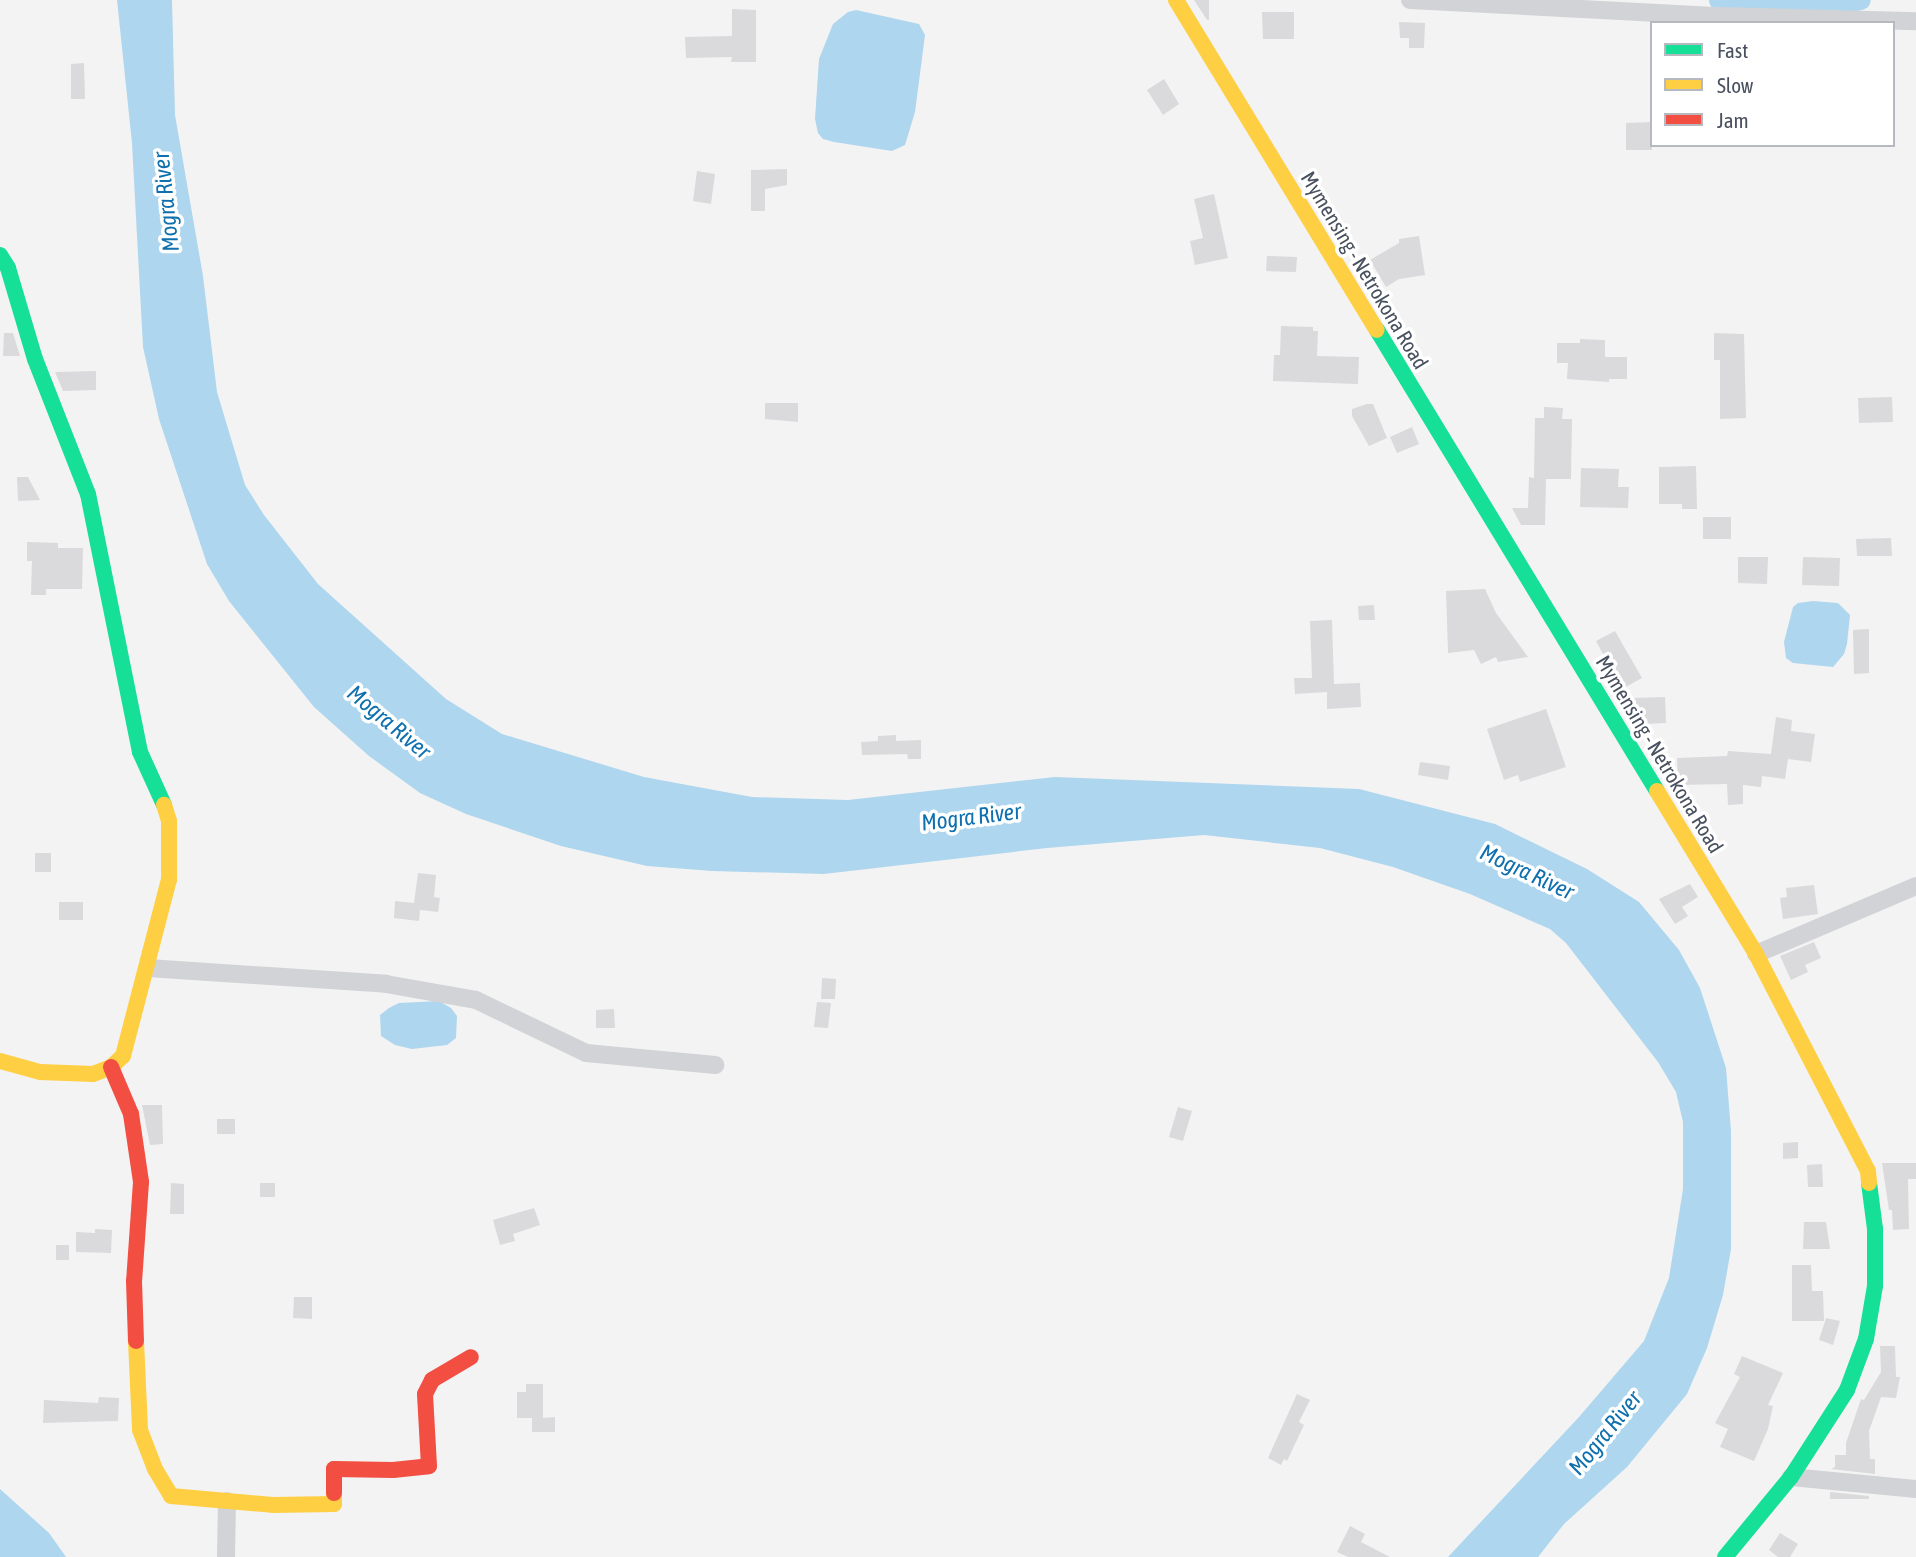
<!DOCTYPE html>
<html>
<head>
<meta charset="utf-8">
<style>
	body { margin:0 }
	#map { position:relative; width:1916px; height:1557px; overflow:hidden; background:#f3f3f3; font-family:"Asap Condensed",sans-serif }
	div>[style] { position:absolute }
	.water>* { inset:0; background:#aed6ee }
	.canal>* { height:19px; margin:-9.5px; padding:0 9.5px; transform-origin:9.5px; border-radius:9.5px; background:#aed6ee }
	.building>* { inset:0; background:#dadadc }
	.street>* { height:18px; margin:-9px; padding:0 9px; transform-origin:9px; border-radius:9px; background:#d1d3d6 }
	.fast>* { height:16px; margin:-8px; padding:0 8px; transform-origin:8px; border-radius:8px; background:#16e098 }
	.slow>* { height:16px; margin:-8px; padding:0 8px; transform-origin:8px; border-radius:8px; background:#ffcf43 }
	.jam>* { height:16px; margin:-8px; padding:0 8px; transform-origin:8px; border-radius:8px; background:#f24e42 }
	span { translate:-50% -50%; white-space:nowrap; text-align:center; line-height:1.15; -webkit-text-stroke:7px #fff; paint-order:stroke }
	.street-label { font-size:21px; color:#49515f }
	.water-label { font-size:23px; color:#0e70ae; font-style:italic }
	.legend { position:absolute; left:1650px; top:21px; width:245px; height:126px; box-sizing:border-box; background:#fff; border:2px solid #b6b9bf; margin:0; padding:9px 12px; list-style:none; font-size:21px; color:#49515f }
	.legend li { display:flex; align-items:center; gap:14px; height:35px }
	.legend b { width:35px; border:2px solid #b6b9bf }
</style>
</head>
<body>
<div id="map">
	<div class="water">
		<i style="clip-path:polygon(117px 0,172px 0,175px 115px,203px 276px,217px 392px,245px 485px,264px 515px,318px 584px,446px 699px,502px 734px,644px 777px,752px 797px,848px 800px,1055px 777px,1359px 789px,1495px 824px,1587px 869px,1639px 902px,1679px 950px,1700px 988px,1726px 1068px,1731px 1131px,1731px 1249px,1723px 1295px,1707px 1348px,1687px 1394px,1627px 1467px,1564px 1524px,1538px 1557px,1448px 1557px,1579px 1417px,1644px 1341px,1669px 1278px,1683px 1189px,1683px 1122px,1676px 1092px,1658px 1062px,1566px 943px,1550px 929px,1470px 894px,1393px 867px,1320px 848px,1204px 835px,1047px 848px,824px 874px,712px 871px,647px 866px,561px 846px,466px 814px,420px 793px,369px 756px,314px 707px,229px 601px,207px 564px,159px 419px,143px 347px,132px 143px)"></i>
		<i style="clip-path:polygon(856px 10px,919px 24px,925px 35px,915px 112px,905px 145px,892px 151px,834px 142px,823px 139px,818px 133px,815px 119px,819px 59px,833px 24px,848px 12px)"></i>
		<i style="clip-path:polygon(1813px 601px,1838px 603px,1850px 615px,1847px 644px,1844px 654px,1833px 667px,1793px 663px,1786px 658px,1784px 642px,1793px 607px,1798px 603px)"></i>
		<i style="clip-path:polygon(439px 1001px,451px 1008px,457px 1016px,456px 1038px,447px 1045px,412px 1049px,395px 1045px,381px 1036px,380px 1015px,389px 1008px,399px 1003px)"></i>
		<i style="clip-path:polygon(0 1489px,49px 1533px,66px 1557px,0 1557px)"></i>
	</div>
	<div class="canal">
		<i style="left:1718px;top:0;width:122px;rotate:1.9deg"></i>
		<i style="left:1840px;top:4px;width:21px;rotate:-11deg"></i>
	</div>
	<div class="building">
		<i style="clip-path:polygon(1194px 0,1209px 0,1209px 20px,1207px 20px)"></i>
		<i style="clip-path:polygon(732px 9px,756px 10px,756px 62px,731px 62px,732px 57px,686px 58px,685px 37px,732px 36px)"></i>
		<i style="clip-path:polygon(1262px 12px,1294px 12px,1294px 39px,1263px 39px)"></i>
		<i style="clip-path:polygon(1399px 22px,1425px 23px,1424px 48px,1409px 48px,1409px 38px,1400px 38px)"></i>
		<i style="clip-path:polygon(84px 63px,85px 99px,71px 99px,71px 64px)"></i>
		<i style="clip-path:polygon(1164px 79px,1179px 104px,1163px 115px,1147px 90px)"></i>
		<i style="clip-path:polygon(1652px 122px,1652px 150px,1626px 150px,1626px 123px)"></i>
		<i style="clip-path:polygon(787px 169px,787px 185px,765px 189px,765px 211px,751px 211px,751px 170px)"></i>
		<i style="clip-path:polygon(697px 171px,715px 174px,711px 204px,693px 201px)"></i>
		<i style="clip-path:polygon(1214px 194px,1228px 258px,1195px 265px,1190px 241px,1203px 238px,1194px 199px)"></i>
		<i style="clip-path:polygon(1419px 236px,1425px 275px,1399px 279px,1386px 287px,1370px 260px,1399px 243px,1399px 239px)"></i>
		<i style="clip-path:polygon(1267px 256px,1297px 257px,1296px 272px,1266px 271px)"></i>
		<i style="clip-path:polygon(1281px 326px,1313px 327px,1313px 331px,1318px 331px,1317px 356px,1359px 357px,1358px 384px,1273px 381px,1274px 355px,1280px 355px)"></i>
		<i style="clip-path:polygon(4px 333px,13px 333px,20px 356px,3px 356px)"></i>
		<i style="clip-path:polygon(1714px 333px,1744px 334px,1746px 418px,1720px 419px,1720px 360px,1714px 360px)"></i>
		<i style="clip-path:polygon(1580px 339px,1605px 340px,1605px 357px,1627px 357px,1627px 379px,1609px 379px,1609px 382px,1567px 379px,1568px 363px,1557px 363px,1557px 343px,1580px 343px)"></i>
		<i style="clip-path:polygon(96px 371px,96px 390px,63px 391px,55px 372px)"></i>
		<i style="clip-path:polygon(1892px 397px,1893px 422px,1859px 423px,1858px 398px)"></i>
		<i style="clip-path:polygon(765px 403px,798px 403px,798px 422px,765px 419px)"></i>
		<i style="clip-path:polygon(1367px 404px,1373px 404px,1387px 438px,1369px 446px,1352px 416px,1352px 409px)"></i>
		<i style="clip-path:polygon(1544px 407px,1563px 408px,1562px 419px,1572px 419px,1571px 479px,1546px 479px,1545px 525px,1521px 525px,1512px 508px,1528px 508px,1529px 477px,1534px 478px,1535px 418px,1544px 418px)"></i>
		<i style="clip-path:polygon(1412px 427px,1419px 444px,1397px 453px,1390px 437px)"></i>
		<i style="clip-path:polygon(1696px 466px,1697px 509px,1682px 509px,1682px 504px,1659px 504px,1659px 467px)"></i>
		<i style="clip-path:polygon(1581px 468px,1619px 469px,1618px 487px,1629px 487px,1628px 508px,1580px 507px)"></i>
		<i style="clip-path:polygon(17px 477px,28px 477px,40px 500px,18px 501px)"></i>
		<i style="clip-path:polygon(1703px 517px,1731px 517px,1731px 539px,1703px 539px)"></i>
		<i style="clip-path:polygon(1891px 538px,1892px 556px,1857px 556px,1856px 539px)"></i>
		<i style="clip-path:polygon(27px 542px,58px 543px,58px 548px,83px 548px,82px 589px,46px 589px,46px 595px,31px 595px,32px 561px,27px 561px)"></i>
		<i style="clip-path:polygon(1738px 557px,1768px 557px,1767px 584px,1738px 583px)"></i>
		<i style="clip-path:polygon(1803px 557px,1840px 558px,1839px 586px,1802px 585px)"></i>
		<i style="clip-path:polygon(1485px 589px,1496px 613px,1528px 657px,1498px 662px,1496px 657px,1481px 664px,1474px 650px,1448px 653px,1446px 591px)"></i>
		<i style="clip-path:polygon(1374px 605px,1375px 620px,1359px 620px,1358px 606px)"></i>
		<i style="clip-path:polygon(1332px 620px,1334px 684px,1360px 683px,1361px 707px,1327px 709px,1327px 692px,1295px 694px,1294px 678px,1312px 678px,1310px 621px)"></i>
		<i style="clip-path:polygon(1869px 629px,1869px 673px,1854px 674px,1853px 630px)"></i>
		<i style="clip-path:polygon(1615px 631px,1642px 678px,1622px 689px,1596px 641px)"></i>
		<i style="clip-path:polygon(1665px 697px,1666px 723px,1644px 724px,1643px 719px,1634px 720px,1633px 698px)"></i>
		<i style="clip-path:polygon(1546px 709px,1566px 767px,1520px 782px,1518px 775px,1504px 780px,1487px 729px)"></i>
		<i style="clip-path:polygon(1776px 717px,1792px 720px,1791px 731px,1815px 734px,1811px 762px,1788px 759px,1785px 779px,1762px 776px,1761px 787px,1743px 785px,1743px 804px,1728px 805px,1727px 784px,1678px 785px,1677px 758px,1727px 756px,1728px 751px,1771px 754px)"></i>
		<i style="clip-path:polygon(896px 735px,896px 741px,921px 740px,921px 759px,908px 759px,907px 754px,862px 755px,861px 742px,878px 741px,878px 736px)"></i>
		<i style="clip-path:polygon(1420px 762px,1450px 766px,1448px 780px,1418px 775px)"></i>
		<i style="clip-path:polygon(35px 853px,51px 853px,51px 872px,35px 872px)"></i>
		<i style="clip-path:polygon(418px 873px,436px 875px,434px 897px,440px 898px,438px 912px,420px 910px,419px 921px,394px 918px,395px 901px,414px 903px)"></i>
		<i style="clip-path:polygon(1690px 884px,1698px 897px,1682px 907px,1688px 916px,1675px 924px,1659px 899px)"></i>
		<i style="clip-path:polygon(1814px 885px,1818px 914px,1783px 919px,1780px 898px,1787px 897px,1786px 888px)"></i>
		<i style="clip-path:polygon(59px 902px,83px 902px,83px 920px,59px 920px)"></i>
		<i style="clip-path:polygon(1814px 942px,1821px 958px,1805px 965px,1808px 972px,1791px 980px,1780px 956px)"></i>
		<i style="clip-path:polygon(822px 978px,836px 979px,835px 999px,821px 999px)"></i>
		<i style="clip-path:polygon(817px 1002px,831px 1003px,828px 1028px,814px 1027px)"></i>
		<i style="clip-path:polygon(614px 1009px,615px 1028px,596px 1028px,596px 1010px)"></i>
		<i style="clip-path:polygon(142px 1105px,162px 1105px,163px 1144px,150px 1145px)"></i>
		<i style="clip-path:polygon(1178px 1107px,1192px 1111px,1183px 1141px,1169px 1137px)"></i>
		<i style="clip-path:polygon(217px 1119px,235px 1119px,235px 1134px,217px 1134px)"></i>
		<i style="clip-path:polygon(1798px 1142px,1798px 1158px,1783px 1159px,1783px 1143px)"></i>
		<i style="clip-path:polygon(1882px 1163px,1916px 1163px,1916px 1179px,1908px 1179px,1909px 1229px,1893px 1230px,1892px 1210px,1889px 1210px)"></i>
		<i style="clip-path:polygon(1822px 1164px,1823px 1187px,1808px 1187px,1807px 1165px)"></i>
		<i style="clip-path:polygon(171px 1183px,184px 1184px,184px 1214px,170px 1214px)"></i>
		<i style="clip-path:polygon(260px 1183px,275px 1183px,275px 1197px,260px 1197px)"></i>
		<i style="clip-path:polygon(534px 1208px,540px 1225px,513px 1234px,515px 1241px,500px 1245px,493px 1220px)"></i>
		<i style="clip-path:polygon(1804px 1222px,1826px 1222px,1830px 1249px,1803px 1249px)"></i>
		<i style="clip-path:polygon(95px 1229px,112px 1230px,111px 1253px,76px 1252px,76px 1232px,95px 1233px)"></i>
		<i style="clip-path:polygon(56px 1245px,69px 1245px,69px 1260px,56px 1260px)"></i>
		<i style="clip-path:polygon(1792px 1265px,1811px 1265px,1812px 1291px,1823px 1291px,1824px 1321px,1792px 1321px)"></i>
		<i style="clip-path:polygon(294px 1297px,312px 1297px,312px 1319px,293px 1318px)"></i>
		<i style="clip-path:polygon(1826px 1318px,1840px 1321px,1833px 1345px,1819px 1340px)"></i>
		<i style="clip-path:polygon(1880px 1346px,1895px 1346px,1896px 1377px,1900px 1377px,1896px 1398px,1881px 1397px,1869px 1431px,1870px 1459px,1875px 1459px,1875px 1474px,1831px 1469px,1835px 1467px,1835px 1455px,1846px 1455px,1846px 1443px,1861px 1399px,1864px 1400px,1881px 1372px)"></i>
		<i style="clip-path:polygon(1742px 1356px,1783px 1373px,1768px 1405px,1773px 1406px,1768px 1429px,1754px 1461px,1720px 1447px,1728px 1429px,1715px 1423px,1740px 1377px,1734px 1374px)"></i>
		<i style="clip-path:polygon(526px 1384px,543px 1384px,543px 1418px,555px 1417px,555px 1432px,532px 1432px,532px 1418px,517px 1418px,517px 1392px,526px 1392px)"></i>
		<i style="clip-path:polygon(1297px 1394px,1310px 1400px,1299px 1422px,1304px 1425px,1287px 1461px,1284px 1459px,1281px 1465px,1268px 1458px)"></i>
		<i style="clip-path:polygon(99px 1397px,119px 1398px,118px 1421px,43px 1423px,44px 1400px,98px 1403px)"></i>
		<i style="clip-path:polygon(1830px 1492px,1869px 1496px,1869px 1499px,1830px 1499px)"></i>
		<i style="clip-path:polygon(1350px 1526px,1365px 1534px,1361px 1542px,1390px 1557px,1348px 1557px,1337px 1552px)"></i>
		<i style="clip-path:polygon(1780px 1533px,1798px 1544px,1790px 1557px,1778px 1557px,1769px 1550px)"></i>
	</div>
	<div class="street">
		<i style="left:1410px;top:0;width:310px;rotate:3deg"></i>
		<i style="left:1720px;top:16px;width:196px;rotate:1.5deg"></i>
		<i style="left:1756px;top:954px;width:174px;rotate:-23deg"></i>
		<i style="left:148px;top:968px;width:239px;rotate:3.8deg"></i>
		<i style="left:386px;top:984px;width:91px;rotate:10.1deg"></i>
		<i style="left:476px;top:1000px;width:122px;rotate:25.7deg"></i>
		<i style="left:586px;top:1053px;width:130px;rotate:5.3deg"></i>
		<i style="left:1791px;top:1477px;width:126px;rotate:5.5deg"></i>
		<i style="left:226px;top:1557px;width:56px;rotate:-89deg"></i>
	</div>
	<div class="fast">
		<i style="left:0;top:255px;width:15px;rotate:58deg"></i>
		<i style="left:8px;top:268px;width:95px;rotate:73.5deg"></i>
		<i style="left:35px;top:359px;width:145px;rotate:68.6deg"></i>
		<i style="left:88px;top:494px;width:263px;rotate:78.6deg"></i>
		<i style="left:140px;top:752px;width:58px;rotate:65.6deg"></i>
		<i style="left:1377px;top:330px;width:539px;rotate:58.73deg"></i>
		<i style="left:1725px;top:1557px;width:104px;rotate:-50.5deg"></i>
		<i style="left:1791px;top:1477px;width:103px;rotate:-57.2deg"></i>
		<i style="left:1847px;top:1390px;width:54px;rotate:-69.6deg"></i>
		<i style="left:1866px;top:1339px;width:54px;rotate:-80.4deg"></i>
		<i style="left:1875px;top:1286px;width:57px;rotate:-90deg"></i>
		<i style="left:1875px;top:1229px;width:46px;rotate:-97.4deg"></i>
	</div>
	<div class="slow">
		<i style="left:1176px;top:0;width:386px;rotate:58.7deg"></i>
		<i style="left:1657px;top:791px;width:191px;rotate:58.7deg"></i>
		<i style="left:1756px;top:954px;width:244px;rotate:62.7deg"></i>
		<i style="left:1868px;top:1171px;width:12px;rotate:85deg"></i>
		<i style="left:0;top:1061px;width:41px;rotate:15.4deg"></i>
		<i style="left:40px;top:1072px;width:53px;rotate:2.2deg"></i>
		<i style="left:93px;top:1074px;width:19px;rotate:-21deg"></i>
		<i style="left:111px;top:1067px;width:16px;rotate:-43deg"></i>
		<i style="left:123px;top:1056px;width:182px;rotate:-75.4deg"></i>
		<i style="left:169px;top:880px;width:59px;rotate:-90deg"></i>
		<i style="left:169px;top:821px;width:17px;rotate:-107deg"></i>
		<i style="left:136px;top:1341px;width:89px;rotate:87.4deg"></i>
		<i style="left:140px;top:1430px;width:42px;rotate:69deg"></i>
		<i style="left:155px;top:1469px;width:31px;rotate:59deg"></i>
		<i style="left:171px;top:1496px;width:102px;rotate:5deg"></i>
		<i style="left:273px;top:1505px;width:61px;rotate:-0.9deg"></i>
		<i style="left:334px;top:1504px;width:11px;rotate:-90deg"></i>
	</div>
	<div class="jam">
		<i style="left:111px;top:1067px;width:51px;rotate:66.9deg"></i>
		<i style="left:131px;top:1114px;width:69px;rotate:81.6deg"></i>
		<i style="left:141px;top:1182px;width:99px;rotate:94deg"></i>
		<i style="left:134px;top:1281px;width:60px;rotate:88.1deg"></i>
		<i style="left:334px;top:1493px;width:24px;rotate:-90deg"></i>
		<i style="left:334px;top:1469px;width:59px;rotate:1deg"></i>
		<i style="left:393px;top:1470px;width:36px;rotate:-6deg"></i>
		<i style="left:429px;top:1466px;width:72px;rotate:-93.2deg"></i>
		<i style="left:425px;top:1394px;width:16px;rotate:-63deg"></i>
		<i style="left:432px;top:1380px;width:45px;rotate:-30.5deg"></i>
	</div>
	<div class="street-label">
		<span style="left:1365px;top:270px;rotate:59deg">Mymensing - Netrokona Road</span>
		<span style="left:1660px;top:754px;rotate:59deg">Mymensing - Netrokona Road</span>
	</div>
	<div class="water-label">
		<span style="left:166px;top:202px;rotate:-96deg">Mogra River</span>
		<span style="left:389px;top:722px;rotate:40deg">Mogra River</span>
		<span style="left:971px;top:817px;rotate:-7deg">Mogra River</span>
		<span style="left:1527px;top:872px;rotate:25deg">Mogra River</span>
		<span style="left:1605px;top:1433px;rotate:-51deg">Mogra River</span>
	</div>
	<ul class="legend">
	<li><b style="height:9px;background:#16e098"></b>Fast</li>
	<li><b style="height:9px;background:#ffcf43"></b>Slow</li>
	<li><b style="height:9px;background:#f24e42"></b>Jam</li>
	</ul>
</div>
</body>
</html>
